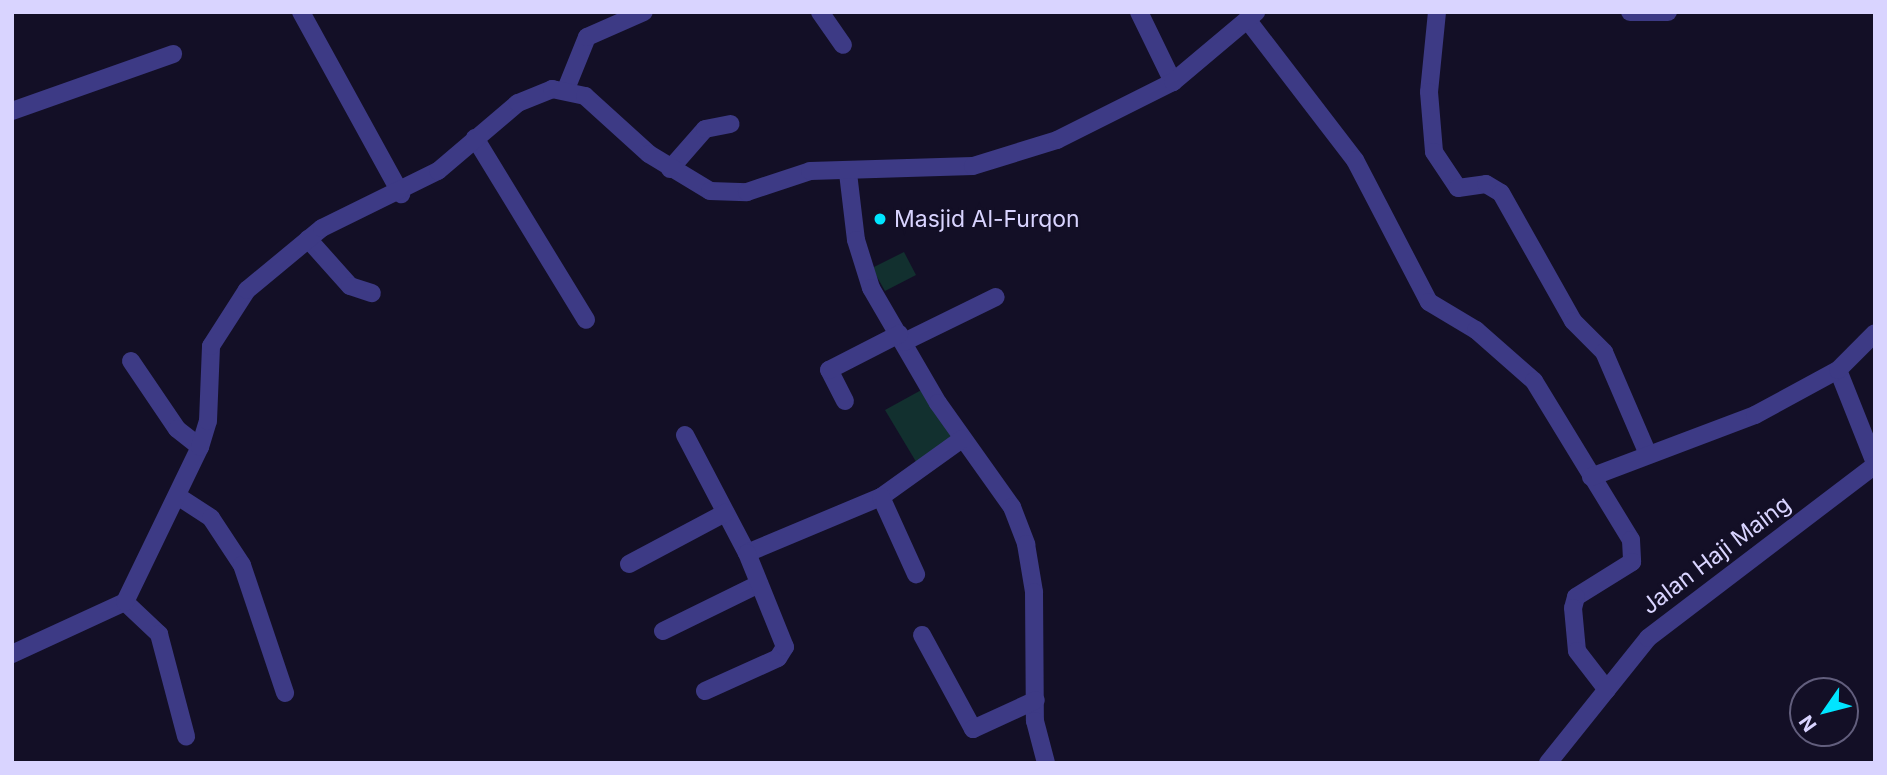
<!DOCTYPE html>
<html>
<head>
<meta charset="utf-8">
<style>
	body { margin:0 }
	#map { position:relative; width:1887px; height:775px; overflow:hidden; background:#130f26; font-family:Inter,sans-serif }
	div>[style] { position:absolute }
	.green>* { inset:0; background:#12302f }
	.minor>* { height:18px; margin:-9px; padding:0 9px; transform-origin:9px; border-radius:9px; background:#3d3a85 }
	.dots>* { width:19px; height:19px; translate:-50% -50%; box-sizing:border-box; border:4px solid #130f26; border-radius:50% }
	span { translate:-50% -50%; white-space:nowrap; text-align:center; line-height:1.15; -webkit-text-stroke:6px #130f26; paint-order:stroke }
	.poi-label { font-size:23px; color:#d9d4ff }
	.left { translate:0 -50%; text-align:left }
	.street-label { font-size:23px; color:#d9d4ff }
	.frame { position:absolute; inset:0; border:14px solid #d9d4ff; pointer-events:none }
	.north { position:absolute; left:1789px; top:677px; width:70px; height:70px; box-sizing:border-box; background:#130f26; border:2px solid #625e7d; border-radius:50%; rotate:235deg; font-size:19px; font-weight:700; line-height:28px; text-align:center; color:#d9d4ff }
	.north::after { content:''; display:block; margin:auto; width:24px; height:32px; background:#00e5ff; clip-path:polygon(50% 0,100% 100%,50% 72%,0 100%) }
</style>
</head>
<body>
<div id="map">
	<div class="green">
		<i style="clip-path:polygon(904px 252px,916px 275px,885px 291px,872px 268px)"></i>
		<i style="clip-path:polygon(925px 388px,957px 436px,918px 465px,885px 410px)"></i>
	</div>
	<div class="minor">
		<i style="left:301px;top:12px;width:208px;rotate:61.2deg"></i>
		<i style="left:820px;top:12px;width:40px;rotate:55.1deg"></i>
		<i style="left:1139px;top:12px;width:78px;rotate:64.1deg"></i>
		<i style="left:1437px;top:12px;width:80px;rotate:95.7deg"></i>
		<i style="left:1429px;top:92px;width:60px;rotate:85.2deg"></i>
		<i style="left:1434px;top:152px;width:43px;rotate:56.3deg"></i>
		<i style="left:1458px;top:188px;width:28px;rotate:-8deg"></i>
		<i style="left:1486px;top:184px;width:17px;rotate:31deg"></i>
		<i style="left:1501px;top:193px;width:147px;rotate:60.6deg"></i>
		<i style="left:1573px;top:321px;width:44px;rotate:45deg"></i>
		<i style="left:1604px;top:352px;width:111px;rotate:66.7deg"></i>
		<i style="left:1630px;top:12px;width:38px"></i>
		<i style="left:1249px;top:22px;width:174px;rotate:52.5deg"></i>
		<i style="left:1355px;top:160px;width:160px;rotate:62.5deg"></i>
		<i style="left:1429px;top:302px;width:55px;rotate:30.8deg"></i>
		<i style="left:1476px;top:330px;width:77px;rotate:41.3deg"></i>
		<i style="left:1534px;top:381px;width:186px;rotate:58.6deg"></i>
		<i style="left:1631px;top:540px;width:22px;rotate:87deg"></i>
		<i style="left:1632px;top:562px;width:66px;rotate:148deg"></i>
		<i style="left:1576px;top:597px;width:11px;rotate:105deg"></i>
		<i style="left:1573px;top:608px;width:43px;rotate:84.7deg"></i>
		<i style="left:1577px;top:651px;width:49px;rotate:52.4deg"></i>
		<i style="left:566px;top:89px;width:56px;rotate:-68deg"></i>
		<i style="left:587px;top:37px;width:62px;rotate:-23.7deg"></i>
		<i style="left:12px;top:111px;width:171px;rotate:-19.5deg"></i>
		<i style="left:475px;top:138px;width:213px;rotate:58.6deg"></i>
		<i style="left:670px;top:169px;width:53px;rotate:-48.8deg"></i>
		<i style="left:705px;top:129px;width:26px;rotate:-11deg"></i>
		<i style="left:848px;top:173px;width:67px;rotate:83.2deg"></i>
		<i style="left:856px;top:240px;width:50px;rotate:72.6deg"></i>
		<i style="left:871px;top:288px;width:133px;rotate:59.8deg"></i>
		<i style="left:938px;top:403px;width:128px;rotate:54.6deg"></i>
		<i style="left:1012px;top:507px;width:40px;rotate:69deg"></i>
		<i style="left:1026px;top:544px;width:49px;rotate:80.5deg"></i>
		<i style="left:1034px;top:592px;width:129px;rotate:89.6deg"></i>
		<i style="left:1035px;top:721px;width:43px;rotate:75.3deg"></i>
		<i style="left:308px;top:239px;width:63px;rotate:48.2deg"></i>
		<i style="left:350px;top:286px;width:23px;rotate:18deg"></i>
		<i style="left:904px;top:342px;width:102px;rotate:-26.1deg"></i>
		<i style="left:131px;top:361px;width:82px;rotate:55.9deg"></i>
		<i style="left:177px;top:429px;width:29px;rotate:38deg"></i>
		<i style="left:1838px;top:370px;width:100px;rotate:68.3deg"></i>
		<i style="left:845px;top:401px;width:35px;rotate:-117deg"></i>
		<i style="left:829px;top:370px;width:79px;rotate:-27.2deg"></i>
		<i style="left:685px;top:435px;width:133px;rotate:62.3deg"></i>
		<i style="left:747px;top:553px;width:145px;rotate:-22.7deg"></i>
		<i style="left:881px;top:497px;width:100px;rotate:-35.6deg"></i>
		<i style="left:1591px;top:477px;width:175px;rotate:-20.7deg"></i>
		<i style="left:1755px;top:415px;width:94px;rotate:-28.5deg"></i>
		<i style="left:1838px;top:370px;width:52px;rotate:-45deg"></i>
		<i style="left:179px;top:497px;width:38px;rotate:33deg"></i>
		<i style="left:211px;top:518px;width:56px;rotate:56.6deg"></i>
		<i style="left:242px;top:565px;width:135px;rotate:71.4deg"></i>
		<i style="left:881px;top:497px;width:85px;rotate:65.6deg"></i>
		<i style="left:629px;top:564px;width:109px;rotate:-28deg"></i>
		<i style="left:125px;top:602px;width:47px;rotate:43.3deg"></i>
		<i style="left:159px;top:634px;width:106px;rotate:75.2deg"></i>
		<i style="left:663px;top:631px;width:107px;rotate:-26.1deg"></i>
		<i style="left:922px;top:635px;width:107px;rotate:61.5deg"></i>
		<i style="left:973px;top:729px;width:69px;rotate:-24.7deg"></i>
		<i style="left:12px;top:654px;width:124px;rotate:-24.7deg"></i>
		<i style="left:125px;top:602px;width:172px;rotate:-64.2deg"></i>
		<i style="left:200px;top:447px;width:27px;rotate:-73deg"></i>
		<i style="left:208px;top:421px;width:75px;rotate:-87.7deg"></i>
		<i style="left:211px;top:346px;width:67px;rotate:-57.3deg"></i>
		<i style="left:247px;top:290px;width:97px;rotate:-39.6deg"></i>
		<i style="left:322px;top:228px;width:129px;rotate:-26.2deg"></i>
		<i style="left:438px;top:171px;width:105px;rotate:-40.4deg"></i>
		<i style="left:518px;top:103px;width:37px;rotate:-22deg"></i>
		<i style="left:552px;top:89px;width:34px;rotate:12deg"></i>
		<i style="left:585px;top:96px;width:86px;rotate:42.2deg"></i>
		<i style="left:649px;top:154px;width:71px;rotate:31.2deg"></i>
		<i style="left:710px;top:191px;width:37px;rotate:2deg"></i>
		<i style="left:747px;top:192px;width:66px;rotate:-18.4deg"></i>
		<i style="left:810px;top:171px;width:163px;rotate:-1.8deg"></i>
		<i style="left:973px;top:166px;width:88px;rotate:-17.2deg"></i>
		<i style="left:1057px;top:140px;width:130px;rotate:-26.6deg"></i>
		<i style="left:1173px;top:82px;width:109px;rotate:-40.1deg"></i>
		<i style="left:705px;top:691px;width:80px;rotate:-24.3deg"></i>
		<i style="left:778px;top:658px;width:13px;rotate:-58deg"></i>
		<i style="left:785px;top:647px;width:101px;rotate:-112deg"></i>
		<i style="left:1548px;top:763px;width:160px;rotate:-51.3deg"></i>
		<i style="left:1648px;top:638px;width:285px;rotate:-37.3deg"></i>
	</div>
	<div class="dots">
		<i style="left:880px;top:219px;background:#00e5ff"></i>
	</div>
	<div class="poi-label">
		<span class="left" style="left:894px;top:219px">Masjid Al-Furqon</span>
	</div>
	<div class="street-label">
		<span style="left:1716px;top:555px;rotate:-37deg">Jalan Haji Maing</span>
	</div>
	<div class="frame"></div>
	<div class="north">N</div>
</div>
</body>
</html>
